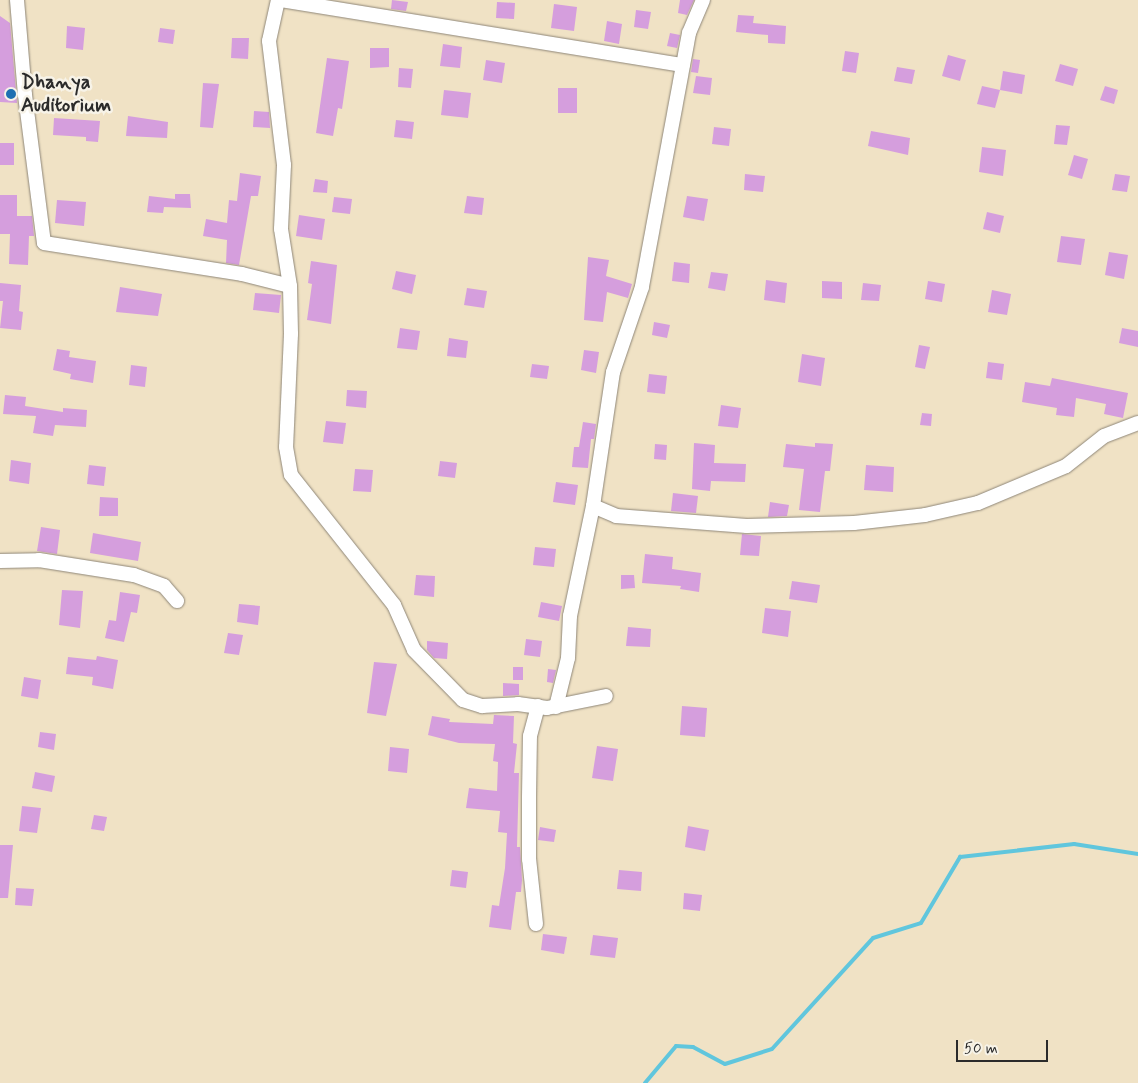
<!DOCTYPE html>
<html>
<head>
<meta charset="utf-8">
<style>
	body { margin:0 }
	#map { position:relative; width:1138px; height:1083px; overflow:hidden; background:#f0e2c5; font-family:Mynerve,sans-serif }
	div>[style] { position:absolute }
	.stream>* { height:4px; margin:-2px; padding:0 2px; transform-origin:2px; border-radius:2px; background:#60c6dd }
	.building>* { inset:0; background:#d59edd }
	.roads { filter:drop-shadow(0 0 1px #8e8678) drop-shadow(0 0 1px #8e8678) }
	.minor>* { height:14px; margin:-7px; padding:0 7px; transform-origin:7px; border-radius:7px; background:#fff }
	.dots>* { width:14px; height:14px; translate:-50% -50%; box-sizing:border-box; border:2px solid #f7f3e8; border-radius:50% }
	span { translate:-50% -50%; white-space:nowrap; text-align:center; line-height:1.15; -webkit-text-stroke:5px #f7f3e8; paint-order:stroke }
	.poi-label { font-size:20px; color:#2b2b2b; font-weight:700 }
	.left { translate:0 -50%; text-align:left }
	.scale { position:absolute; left:956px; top:1040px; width:92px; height:22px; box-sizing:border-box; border:2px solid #2b2b2b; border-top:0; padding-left:6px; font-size:15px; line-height:18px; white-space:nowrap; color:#2b2b2b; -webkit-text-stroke:4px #f7f3e8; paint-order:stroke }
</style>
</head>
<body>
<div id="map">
	<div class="stream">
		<i style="left:645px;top:1083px;width:48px;rotate:-50deg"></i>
		<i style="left:676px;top:1046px;width:17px;rotate:3deg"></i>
		<i style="left:693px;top:1047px;width:36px;rotate:28deg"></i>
		<i style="left:725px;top:1064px;width:49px;rotate:-17.7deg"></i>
		<i style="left:772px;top:1049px;width:150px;rotate:-47.7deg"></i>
		<i style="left:873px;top:938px;width:50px;rotate:-17.4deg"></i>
		<i style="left:921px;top:923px;width:77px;rotate:-59.4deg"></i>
		<i style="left:960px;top:857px;width:115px;rotate:-6.5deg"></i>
		<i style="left:1074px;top:844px;width:65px;rotate:8.9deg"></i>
	</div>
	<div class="building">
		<i style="clip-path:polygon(392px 0,408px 2px,406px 11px,391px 9px)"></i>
		<i style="clip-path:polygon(680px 0,694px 0,687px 15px,678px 13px)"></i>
		<i style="clip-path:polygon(497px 2px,515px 3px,514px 19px,496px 18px)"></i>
		<i style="clip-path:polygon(554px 4px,577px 7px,574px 31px,551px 28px)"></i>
		<i style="clip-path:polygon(636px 10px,651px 12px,648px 29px,634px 27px)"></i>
		<i style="clip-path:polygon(738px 15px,754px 16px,753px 23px,786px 26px,785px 44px,768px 43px,768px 35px,736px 32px)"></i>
		<i style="clip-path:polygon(0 16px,10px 23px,17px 103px,0 102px)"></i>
		<i style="clip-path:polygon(607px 21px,622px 24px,619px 44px,604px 41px)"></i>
		<i style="clip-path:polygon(67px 26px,85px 28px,83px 50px,66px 48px)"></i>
		<i style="clip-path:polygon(160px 28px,175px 30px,173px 44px,158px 42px)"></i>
		<i style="clip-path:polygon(670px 33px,680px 35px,677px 48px,667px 46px)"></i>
		<i style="clip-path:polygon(232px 38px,249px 38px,248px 59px,231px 58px)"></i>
		<i style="clip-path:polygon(443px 44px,462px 47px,460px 68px,440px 66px)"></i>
		<i style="clip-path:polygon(370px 48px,389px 48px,389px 67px,370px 68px)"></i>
		<i style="clip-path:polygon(845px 51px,859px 53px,856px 73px,842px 71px)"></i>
		<i style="clip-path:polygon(948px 55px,966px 60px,960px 81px,942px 76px)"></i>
		<i style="clip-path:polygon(327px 58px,349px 61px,342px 109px,338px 108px,333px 136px,316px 133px)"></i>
		<i style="clip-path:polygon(693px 59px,700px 60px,698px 73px,691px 72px)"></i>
		<i style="clip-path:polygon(486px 60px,505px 63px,502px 83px,483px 80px)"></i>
		<i style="clip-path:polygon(1060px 64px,1078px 69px,1073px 86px,1055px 81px)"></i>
		<i style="clip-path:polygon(897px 67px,915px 70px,912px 84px,894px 81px)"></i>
		<i style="clip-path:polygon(399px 68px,413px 69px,411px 88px,398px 87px)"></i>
		<i style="clip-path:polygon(1003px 71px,1025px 75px,1022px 94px,1000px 90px)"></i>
		<i style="clip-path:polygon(696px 76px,712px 78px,710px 95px,693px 93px)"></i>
		<i style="clip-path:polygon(203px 83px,219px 84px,213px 128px,200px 127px)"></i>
		<i style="clip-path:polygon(982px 86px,1000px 90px,995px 108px,977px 104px)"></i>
		<i style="clip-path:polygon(1105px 86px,1118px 90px,1114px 104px,1100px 100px)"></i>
		<i style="clip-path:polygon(558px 88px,577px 88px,577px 113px,558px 113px)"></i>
		<i style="clip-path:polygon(444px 90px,471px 93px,468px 118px,441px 115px)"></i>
		<i style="clip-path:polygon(254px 111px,269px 112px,270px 128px,253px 127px)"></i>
		<i style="clip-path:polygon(128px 116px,168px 122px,167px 138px,126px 136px)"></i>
		<i style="clip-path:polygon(54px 118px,100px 121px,98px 142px,86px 141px,86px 137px,53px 135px)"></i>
		<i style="clip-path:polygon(396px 120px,414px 122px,412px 139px,394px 137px)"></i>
		<i style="clip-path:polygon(1056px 125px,1070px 126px,1067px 145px,1054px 144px)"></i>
		<i style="clip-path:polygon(714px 127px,731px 129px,729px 146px,712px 144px)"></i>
		<i style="clip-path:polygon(871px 131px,910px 138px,908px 155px,868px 146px)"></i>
		<i style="clip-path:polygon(0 143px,14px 143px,14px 165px,0 165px)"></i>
		<i style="clip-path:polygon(982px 147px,1006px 150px,1003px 176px,979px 172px)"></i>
		<i style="clip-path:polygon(1074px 155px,1088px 159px,1082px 179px,1068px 175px)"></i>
		<i style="clip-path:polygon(240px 173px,261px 176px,258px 196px,251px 196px,239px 265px,226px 263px,227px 240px,203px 236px,206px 219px,227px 223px,229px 200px,237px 201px)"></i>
		<i style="clip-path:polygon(745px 174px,765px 176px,763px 192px,744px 190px)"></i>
		<i style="clip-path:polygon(1115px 174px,1130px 176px,1127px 192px,1112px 190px)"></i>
		<i style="clip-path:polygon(315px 179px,328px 181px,327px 193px,313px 192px)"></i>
		<i style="clip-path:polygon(175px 194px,190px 194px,191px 208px,164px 207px,163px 213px,147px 212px,149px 196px,175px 199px)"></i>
		<i style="clip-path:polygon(0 195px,17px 195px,17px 216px,32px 216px,34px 236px,29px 236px,28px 265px,9px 264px,10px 234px,0 234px)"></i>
		<i style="clip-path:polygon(467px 196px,484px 198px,482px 215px,464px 213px)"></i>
		<i style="clip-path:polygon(687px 196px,708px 199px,704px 221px,683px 217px)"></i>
		<i style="clip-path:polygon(334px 197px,352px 199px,350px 214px,332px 212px)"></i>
		<i style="clip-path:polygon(57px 200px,86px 202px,84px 226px,55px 223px)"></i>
		<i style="clip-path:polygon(987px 212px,1004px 216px,1000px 233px,983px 229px)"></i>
		<i style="clip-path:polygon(299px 215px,325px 219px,322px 240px,296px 236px)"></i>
		<i style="clip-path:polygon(1061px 236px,1085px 239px,1081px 265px,1057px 262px)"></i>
		<i style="clip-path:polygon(1109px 252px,1128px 255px,1124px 279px,1105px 275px)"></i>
		<i style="clip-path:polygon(588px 257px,609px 260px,606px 276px,632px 284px,628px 298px,607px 292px,603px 322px,584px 320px)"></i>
		<i style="clip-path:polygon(311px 261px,337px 265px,331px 324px,307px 320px,312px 284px,308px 283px)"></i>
		<i style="clip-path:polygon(674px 262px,690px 264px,689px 283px,672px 281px)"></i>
		<i style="clip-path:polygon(396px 271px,416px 275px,412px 294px,392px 289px)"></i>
		<i style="clip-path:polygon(711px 272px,728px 274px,725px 291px,708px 288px)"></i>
		<i style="clip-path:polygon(766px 280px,787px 283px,785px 303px,764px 300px)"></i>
		<i style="clip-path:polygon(822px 281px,842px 282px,842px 299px,822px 298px)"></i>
		<i style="clip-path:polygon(928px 281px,945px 284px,942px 302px,925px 299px)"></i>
		<i style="clip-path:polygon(0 283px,21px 285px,19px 311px,23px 312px,21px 330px,0 328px,3px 301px,0 301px)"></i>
		<i style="clip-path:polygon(863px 283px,881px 285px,879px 301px,861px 300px)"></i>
		<i style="clip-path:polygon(120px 287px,162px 294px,158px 316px,116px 312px)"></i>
		<i style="clip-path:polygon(467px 288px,487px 291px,484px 308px,464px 305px)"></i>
		<i style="clip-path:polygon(992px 290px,1011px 294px,1007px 315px,988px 312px)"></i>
		<i style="clip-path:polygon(255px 293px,281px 295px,279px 313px,253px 310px)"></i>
		<i style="clip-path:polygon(654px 322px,670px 325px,667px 338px,652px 335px)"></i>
		<i style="clip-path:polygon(400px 328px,420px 331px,417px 350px,397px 348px)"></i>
		<i style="clip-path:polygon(1122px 328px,1138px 331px,1138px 347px,1119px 343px)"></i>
		<i style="clip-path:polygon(449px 338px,468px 341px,466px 358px,447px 356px)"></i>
		<i style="clip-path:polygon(919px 345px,930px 347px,925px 369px,915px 367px)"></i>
		<i style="clip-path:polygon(57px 349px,70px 351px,69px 357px,96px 361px,93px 383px,70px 379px,71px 374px,53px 370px)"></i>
		<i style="clip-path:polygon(584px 350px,599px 352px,596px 373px,581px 370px)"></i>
		<i style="clip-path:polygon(802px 354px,825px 358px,821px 386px,798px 382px)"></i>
		<i style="clip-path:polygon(988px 362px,1004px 364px,1002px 380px,986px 378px)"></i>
		<i style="clip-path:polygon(532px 364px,549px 366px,547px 379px,530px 377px)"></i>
		<i style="clip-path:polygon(131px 365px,147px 367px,145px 387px,129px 385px)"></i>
		<i style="clip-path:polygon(649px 374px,667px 376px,665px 394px,647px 392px)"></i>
		<i style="clip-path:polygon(1052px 378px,1128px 393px,1123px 418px,1104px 414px,1106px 404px,1076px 398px,1074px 417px,1056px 415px,1057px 408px,1022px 402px,1025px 382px,1050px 386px)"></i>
		<i style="clip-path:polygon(347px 390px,367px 391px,366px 408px,346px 406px)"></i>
		<i style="clip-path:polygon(5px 395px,26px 397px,25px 406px,63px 412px,63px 408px,87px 410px,86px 427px,55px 425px,53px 436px,33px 433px,36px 416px,3px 414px)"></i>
		<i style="clip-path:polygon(721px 405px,741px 408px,738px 428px,718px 426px)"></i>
		<i style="clip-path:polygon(922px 413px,932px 414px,931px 426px,920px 425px)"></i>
		<i style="clip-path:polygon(326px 421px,346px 423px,343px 444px,323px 442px)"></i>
		<i style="clip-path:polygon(583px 422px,596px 424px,594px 439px,591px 439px,588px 468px,572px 467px,574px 447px,579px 447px)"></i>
		<i style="clip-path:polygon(694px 443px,715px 445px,714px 463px,746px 464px,745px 482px,711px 481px,710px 491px,692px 489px)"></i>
		<i style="clip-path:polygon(815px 443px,833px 444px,830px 471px,825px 471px,820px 512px,799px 510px,804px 469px,783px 467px,786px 444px,815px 447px)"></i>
		<i style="clip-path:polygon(655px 444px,667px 445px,666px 460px,654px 459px)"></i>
		<i style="clip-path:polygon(11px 460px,31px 463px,29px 484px,9px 481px)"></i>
		<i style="clip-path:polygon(440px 461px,457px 463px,455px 478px,438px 476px)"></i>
		<i style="clip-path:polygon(89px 465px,106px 467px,104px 486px,87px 484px)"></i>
		<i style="clip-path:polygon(866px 465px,894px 467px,893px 492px,864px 490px)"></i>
		<i style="clip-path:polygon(355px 469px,373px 470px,371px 492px,353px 491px)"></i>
		<i style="clip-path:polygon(556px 482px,578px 485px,575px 505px,553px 502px)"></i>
		<i style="clip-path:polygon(673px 493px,698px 496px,696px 513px,671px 511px)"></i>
		<i style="clip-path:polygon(100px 497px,118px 498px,118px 516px,99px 516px)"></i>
		<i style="clip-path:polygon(770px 502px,789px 505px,787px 516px,768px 517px)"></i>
		<i style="clip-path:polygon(41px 527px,60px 530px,57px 554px,37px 551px)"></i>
		<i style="clip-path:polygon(93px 533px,141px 542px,138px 561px,90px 553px)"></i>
		<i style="clip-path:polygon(742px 534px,761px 536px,759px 556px,740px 555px)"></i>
		<i style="clip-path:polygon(535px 547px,556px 549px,554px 567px,533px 565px)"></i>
		<i style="clip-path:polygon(645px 554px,673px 557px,672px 569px,701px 573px,699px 592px,680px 589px,681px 586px,642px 583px)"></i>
		<i style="clip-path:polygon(416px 575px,435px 576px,434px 597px,414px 595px)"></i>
		<i style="clip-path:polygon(621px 575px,634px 575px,635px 588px,621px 589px)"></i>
		<i style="clip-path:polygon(792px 581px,820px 585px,817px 603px,789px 599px)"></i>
		<i style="clip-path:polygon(62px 590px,83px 591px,80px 628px,59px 625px)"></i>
		<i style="clip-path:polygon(120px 592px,140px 595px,137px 613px,131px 612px,124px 642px,105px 638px,109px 620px,116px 621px)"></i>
		<i style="clip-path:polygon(541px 602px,562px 606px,559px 621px,538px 617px)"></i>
		<i style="clip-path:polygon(239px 604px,260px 606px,258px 625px,237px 622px)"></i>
		<i style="clip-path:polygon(765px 608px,791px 611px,788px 637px,762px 633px)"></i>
		<i style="clip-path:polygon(628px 627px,651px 629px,650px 647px,626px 646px)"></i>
		<i style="clip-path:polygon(228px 633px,243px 635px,239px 655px,224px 653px)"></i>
		<i style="clip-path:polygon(526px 639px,542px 641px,540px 657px,524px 655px)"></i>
		<i style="clip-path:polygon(427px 641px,448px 643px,447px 659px,434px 658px,427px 650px)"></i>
		<i style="clip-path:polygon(97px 656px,118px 660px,113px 689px,92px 685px,93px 677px,66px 674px,68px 657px,96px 660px)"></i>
		<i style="clip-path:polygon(374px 662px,397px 664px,386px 716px,367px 713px)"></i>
		<i style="clip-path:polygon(513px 667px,523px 667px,523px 680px,513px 680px)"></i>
		<i style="clip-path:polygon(548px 669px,556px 670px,553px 683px,547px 682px)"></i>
		<i style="clip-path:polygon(24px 677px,41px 680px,38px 699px,21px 696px)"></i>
		<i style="clip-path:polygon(503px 683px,519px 684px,519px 695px,503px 696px)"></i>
		<i style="clip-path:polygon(682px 706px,707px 708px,705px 737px,680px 735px)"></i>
		<i style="clip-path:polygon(494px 715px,514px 716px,513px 743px,517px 744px,514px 773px,519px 773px,517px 847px,520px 847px,522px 880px,521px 892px,516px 892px,511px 930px,489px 927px,492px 905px,499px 906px,505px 868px,507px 833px,498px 832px,500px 811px,466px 808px,469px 788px,497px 791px,498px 762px,493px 761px,495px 744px,459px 743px,428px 735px,432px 716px,450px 719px,449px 722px,493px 724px)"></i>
		<i style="clip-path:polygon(40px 732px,56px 734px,54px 750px,38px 747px)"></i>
		<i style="clip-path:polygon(597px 746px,618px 749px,613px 781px,592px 778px)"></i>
		<i style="clip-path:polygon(390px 747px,409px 749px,407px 773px,388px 771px)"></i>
		<i style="clip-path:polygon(35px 772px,55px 776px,52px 792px,32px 788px)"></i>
		<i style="clip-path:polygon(22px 806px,41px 808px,37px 833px,19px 831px)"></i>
		<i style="clip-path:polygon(94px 815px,107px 817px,104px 831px,91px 829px)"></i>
		<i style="clip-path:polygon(688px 826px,709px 830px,705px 851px,685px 847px)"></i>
		<i style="clip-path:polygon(540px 827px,556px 830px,554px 842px,538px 840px)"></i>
		<i style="clip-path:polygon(0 845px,13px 845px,8px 898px,0 898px)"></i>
		<i style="clip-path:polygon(452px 870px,468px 872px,466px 888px,450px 886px)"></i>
		<i style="clip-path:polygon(619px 870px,642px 872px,641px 891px,617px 889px)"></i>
		<i style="clip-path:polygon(16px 888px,34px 889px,32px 906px,15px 905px)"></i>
		<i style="clip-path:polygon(684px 893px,702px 895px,700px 911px,683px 909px)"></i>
		<i style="clip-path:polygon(543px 934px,567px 937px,564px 954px,541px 950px)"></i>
		<i style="clip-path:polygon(593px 935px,618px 938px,615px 958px,590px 955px)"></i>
	</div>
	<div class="roads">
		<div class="minor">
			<i style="left:17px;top:0;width:95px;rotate:85.2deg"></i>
			<i style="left:25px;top:95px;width:149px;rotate:82.7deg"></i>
			<i style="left:44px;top:243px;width:200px;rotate:8.9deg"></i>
			<i style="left:242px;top:274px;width:49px;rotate:14deg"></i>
			<i style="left:278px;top:0;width:42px;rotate:102.4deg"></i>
			<i style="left:269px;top:41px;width:125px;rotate:83.1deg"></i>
			<i style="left:284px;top:165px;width:64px;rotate:92.7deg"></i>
			<i style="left:281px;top:229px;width:58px;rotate:81deg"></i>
			<i style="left:290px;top:286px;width:48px;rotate:88.8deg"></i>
			<i style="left:291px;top:334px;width:113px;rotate:92.5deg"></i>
			<i style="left:286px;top:447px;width:28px;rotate:80deg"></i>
			<i style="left:291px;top:475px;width:166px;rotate:51.6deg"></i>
			<i style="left:394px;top:605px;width:49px;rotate:66deg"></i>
			<i style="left:414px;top:650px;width:70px;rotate:45.6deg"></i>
			<i style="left:463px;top:700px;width:20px;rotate:18deg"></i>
			<i style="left:482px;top:706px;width:36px;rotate:-3deg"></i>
			<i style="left:518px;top:704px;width:29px;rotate:8deg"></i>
			<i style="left:547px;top:708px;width:60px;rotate:-11.5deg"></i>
			<i style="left:281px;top:0;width:407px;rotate:9.2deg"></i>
			<i style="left:703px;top:0;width:36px;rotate:113deg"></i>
			<i style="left:689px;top:33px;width:258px;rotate:100.5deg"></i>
			<i style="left:642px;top:287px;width:90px;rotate:108.8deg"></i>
			<i style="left:613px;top:372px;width:135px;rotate:98.5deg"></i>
			<i style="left:593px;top:506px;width:25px;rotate:23deg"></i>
			<i style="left:616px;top:516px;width:131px;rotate:4.4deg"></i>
			<i style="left:747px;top:526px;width:107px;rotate:-1.6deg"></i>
			<i style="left:854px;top:523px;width:71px;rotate:-6.4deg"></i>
			<i style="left:925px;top:515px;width:54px;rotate:-12.8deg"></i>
			<i style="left:978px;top:503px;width:95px;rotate:-22.8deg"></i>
			<i style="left:1066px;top:466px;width:48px;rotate:-38.3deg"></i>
			<i style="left:1104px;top:436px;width:36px;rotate:-21deg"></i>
			<i style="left:0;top:561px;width:39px;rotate:-1deg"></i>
			<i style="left:39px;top:560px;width:96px;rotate:9deg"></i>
			<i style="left:134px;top:575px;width:32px;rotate:20deg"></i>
			<i style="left:164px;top:586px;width:20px;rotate:49deg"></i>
			<i style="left:556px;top:707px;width:50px;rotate:-76.2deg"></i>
			<i style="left:568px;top:658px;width:42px;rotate:-87.3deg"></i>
			<i style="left:570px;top:616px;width:112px;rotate:-78.2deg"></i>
			<i style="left:536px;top:924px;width:65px;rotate:-96.1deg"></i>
			<i style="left:529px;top:859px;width:62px;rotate:-90deg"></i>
			<i style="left:529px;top:797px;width:61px;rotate:-89.1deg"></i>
			<i style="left:530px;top:736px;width:31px;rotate:-75deg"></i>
		</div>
	</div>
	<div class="dots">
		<i style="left:11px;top:94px;background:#1f6fb2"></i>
	</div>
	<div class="poi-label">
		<span class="left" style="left:21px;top:94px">Dhanya<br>Auditorium</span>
	</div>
	<div class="scale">50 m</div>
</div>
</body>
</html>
